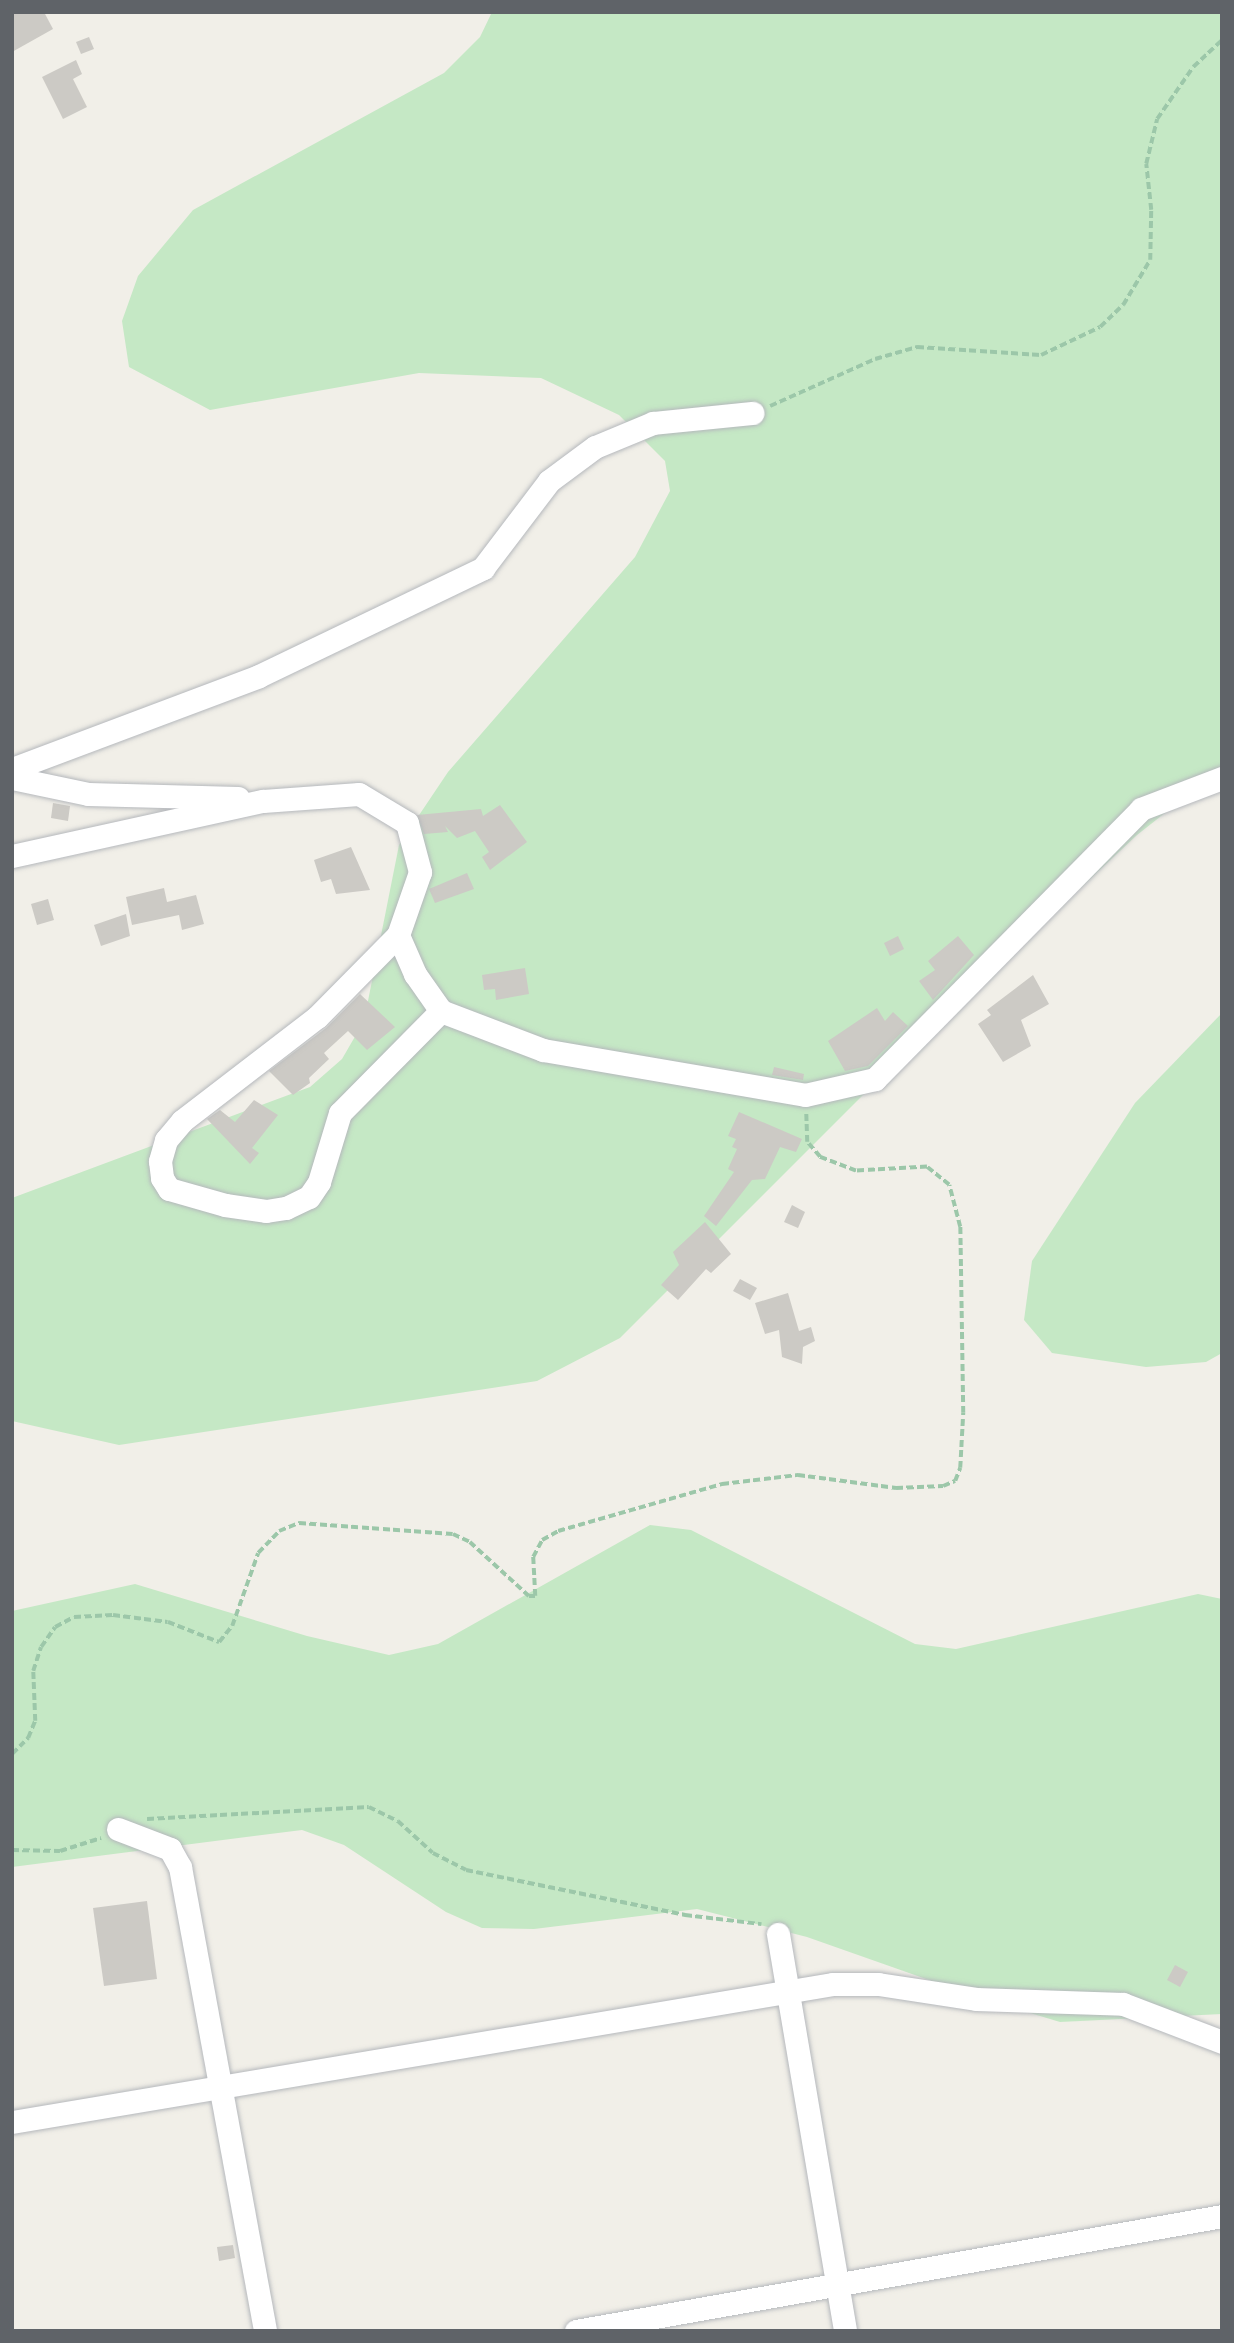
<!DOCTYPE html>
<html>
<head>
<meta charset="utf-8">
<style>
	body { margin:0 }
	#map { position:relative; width:1234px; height:2343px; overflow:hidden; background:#f1efe8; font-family:Rubik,sans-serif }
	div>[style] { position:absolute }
	.green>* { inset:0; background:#c5e8c5 }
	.building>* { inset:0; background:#cccac5 }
	.path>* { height:3.5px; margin-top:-1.75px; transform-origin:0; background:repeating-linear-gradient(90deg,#9cc7a9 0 7px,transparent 0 10.5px) }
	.roads { filter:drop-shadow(0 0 2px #b5b8bc) drop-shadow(0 0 2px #b5b8bc) }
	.minor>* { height:23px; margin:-11.5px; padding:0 11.5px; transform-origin:11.5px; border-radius:11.5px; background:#fff }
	span { translate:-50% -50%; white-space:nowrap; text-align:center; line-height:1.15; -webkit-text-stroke:6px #fff; paint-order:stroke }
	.frame { position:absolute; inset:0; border:14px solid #5f6368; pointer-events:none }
</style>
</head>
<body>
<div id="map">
	<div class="green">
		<i style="clip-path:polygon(492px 12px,1222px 12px,1222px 768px,1137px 835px,908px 1050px,620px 1338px,537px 1381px,119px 1445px,12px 1421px,12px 1198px,310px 1087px,342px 1059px,364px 1021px,399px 845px,448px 772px,635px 557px,670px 491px,665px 461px,619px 415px,541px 378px,419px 373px,210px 410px,129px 367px,122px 321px,138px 276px,193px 210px,444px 73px,480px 37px)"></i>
		<i style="clip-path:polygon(1222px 1013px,1222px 1353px,1206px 1362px,1146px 1367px,1052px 1353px,1024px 1320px,1032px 1261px,1135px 1103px)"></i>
		<i style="clip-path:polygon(650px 1525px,691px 1530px,915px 1644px,956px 1649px,1198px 1594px,1222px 1599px,1222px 2014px,1060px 2022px,980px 1998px,807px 1937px,697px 1909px,534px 1929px,482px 1928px,446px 1912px,344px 1845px,302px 1830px,12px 1867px,12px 1611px,135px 1584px,307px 1636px,389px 1655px,438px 1644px)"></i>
	</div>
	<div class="building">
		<i style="clip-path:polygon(12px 12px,44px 12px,53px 29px,12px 52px)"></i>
		<i style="clip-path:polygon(89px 37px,94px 49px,81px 54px,76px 42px)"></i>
		<i style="clip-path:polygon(76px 60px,82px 74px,73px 79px,87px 107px,63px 119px,42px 77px)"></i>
		<i style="clip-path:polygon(53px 803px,70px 806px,68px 821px,51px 818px)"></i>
		<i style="clip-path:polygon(500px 805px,527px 842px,490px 870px,482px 857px,489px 852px,475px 831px,457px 838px,445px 826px,448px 832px,424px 834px,417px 815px,481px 809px,483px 816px)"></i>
		<i style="clip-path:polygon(351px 847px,370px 890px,336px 894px,331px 879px,321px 882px,314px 860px)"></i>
		<i style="clip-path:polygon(467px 873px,474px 889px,435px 903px,429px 889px)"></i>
		<i style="clip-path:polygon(164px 888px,167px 902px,196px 895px,204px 924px,182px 930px,179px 915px,132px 925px,126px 897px)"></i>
		<i style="clip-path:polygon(48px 899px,54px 920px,37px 925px,31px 904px)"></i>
		<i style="clip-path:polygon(126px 914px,130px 936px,101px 946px,94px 925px)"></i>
		<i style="clip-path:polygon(898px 936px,904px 949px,890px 956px,884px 943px)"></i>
		<i style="clip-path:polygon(958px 936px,974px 955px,933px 1000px,919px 981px,935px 970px,928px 961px)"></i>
		<i style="clip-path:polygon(525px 968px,529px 994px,496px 1000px,495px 989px,484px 990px,482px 975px)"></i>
		<i style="clip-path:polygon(1033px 975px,1049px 1004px,1021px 1020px,1031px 1046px,1003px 1062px,978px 1024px,991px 1015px,987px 1010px)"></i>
		<i style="clip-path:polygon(360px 994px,395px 1027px,367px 1050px,348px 1031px,324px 1053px,329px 1059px,309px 1078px,310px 1083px,293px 1095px,269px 1071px,326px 1028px)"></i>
		<i style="clip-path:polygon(877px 1008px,885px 1021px,893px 1012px,908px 1026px,868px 1066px,845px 1071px,828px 1041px)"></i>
		<i style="clip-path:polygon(774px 1067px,804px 1074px,803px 1080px,772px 1075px)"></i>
		<i style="clip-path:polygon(254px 1100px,278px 1115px,252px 1148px,259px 1153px,250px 1164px,207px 1119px,220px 1110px,235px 1122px)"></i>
		<i style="clip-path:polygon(739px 1112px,802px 1139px,796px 1152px,780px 1147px,765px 1179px,752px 1180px,716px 1226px,704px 1216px,734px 1172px,728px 1169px,737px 1149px,732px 1147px,736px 1139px,728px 1136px)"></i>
		<i style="clip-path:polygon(792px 1205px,805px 1212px,798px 1228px,784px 1222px)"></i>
		<i style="clip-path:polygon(705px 1222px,731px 1254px,711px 1273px,706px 1269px,678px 1300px,661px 1285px,679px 1265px,673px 1252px)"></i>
		<i style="clip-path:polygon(740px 1279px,757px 1288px,750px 1300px,733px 1291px)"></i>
		<i style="clip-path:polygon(788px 1293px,799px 1331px,811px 1327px,815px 1341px,803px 1347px,802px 1364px,782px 1357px,779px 1330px,765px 1334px,755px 1303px)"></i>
		<i style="clip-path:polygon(147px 1901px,157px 1979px,104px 1986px,93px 1908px)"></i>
		<i style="clip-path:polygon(1175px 1965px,1188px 1972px,1180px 1987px,1167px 1980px)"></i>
		<i style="clip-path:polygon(233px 2245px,235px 2258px,219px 2261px,217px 2247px)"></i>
	</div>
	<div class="path">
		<i style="left:770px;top:406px;width:115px;rotate:-24.1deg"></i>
		<i style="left:875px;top:359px;width:44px;rotate:-15.9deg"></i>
		<i style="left:917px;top:347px;width:124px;rotate:3.7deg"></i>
		<i style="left:1041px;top:355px;width:65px;rotate:-25.4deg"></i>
		<i style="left:1100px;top:327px;width:32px;rotate:-44deg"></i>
		<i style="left:1123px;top:305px;width:52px;rotate:-59deg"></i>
		<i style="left:1150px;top:260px;width:50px;rotate:-88.9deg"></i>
		<i style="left:1151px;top:210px;width:46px;rotate:-96.2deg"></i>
		<i style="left:1146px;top:164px;width:46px;rotate:-76.3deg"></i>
		<i style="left:1157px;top:119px;width:63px;rotate:-55.3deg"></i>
		<i style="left:1193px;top:67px;width:40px;rotate:-43deg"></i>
		<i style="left:12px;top:1754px;width:23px;rotate:-45deg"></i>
		<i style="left:28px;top:1738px;width:18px;rotate:-68deg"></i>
		<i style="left:35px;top:1721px;width:50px;rotate:-92.3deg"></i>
		<i style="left:33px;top:1671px;width:25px;rotate:-72deg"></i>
		<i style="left:41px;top:1647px;width:24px;rotate:-55deg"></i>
		<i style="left:55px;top:1627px;width:21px;rotate:-28deg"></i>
		<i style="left:74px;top:1617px;width:39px;rotate:-3deg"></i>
		<i style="left:113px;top:1615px;width:55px;rotate:7.3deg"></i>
		<i style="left:168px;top:1622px;width:55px;rotate:21.4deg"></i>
		<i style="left:219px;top:1642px;width:21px;rotate:-51deg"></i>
		<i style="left:232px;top:1626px;width:77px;rotate:-70.4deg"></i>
		<i style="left:258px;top:1553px;width:30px;rotate:-46deg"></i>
		<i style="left:279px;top:1531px;width:22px;rotate:-22deg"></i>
		<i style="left:299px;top:1523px;width:154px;rotate:4.1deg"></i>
		<i style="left:453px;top:1534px;width:19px;rotate:25deg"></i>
		<i style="left:470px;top:1542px;width:80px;rotate:42.5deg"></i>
		<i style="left:529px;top:1596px;width:6px"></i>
		<i style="left:535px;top:1596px;width:39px;rotate:-93deg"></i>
		<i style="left:533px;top:1557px;width:19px;rotate:-62deg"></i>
		<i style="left:542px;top:1540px;width:18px;rotate:-29deg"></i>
		<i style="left:558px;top:1531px;width:171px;rotate:-16deg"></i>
		<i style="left:722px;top:1484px;width:77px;rotate:-6.8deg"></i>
		<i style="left:798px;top:1475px;width:99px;rotate:7.6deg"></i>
		<i style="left:896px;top:1488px;width:47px;rotate:-2.4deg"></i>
		<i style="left:943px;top:1486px;width:13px;rotate:-23deg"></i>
		<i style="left:955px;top:1481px;width:14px;rotate:-69deg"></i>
		<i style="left:960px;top:1468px;width:55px;rotate:-86.9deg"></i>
		<i style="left:963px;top:1413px;width:186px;rotate:-90.9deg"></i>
		<i style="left:960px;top:1227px;width:43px;rotate:-104.7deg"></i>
		<i style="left:949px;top:1185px;width:28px;rotate:-141deg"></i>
		<i style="left:927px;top:1167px;width:71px;rotate:176.8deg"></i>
		<i style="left:856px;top:1171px;width:39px;rotate:-159deg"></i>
		<i style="left:820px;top:1157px;width:20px;rotate:-131deg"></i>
		<i style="left:807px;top:1142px;width:28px;rotate:-92deg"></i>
		<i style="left:147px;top:1819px;width:222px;rotate:-3.1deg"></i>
		<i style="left:369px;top:1807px;width:32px;rotate:26deg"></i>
		<i style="left:398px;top:1821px;width:47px;rotate:42.4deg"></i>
		<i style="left:433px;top:1853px;width:37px;rotate:27deg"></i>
		<i style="left:466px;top:1870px;width:224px;rotate:11.6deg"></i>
		<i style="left:685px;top:1915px;width:77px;rotate:6.8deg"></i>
		<i style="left:12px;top:1850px;width:48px;rotate:1.2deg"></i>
		<i style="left:60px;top:1851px;width:43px;rotate:-17.6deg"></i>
	</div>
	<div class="roads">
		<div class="minor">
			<i style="left:12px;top:769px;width:264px;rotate:-20.6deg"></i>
			<i style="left:259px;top:676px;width:249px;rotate:-25.7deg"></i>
			<i style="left:483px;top:568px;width:109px;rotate:-52.8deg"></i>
			<i style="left:549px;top:481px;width:57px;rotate:-36.5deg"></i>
			<i style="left:595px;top:447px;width:63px;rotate:-22.5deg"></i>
			<i style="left:653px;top:423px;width:100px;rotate:-5.8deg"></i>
			<i style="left:12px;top:778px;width:78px;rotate:11.9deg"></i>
			<i style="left:88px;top:794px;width:150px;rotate:1.5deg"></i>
			<i style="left:12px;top:856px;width:257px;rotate:-12.4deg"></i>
			<i style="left:263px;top:801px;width:96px;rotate:-4.2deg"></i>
			<i style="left:359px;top:794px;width:56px;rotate:31.1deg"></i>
			<i style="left:407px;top:823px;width:51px;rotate:75.1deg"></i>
			<i style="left:420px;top:872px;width:67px;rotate:109.2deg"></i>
			<i style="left:398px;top:935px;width:43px;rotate:66.4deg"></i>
			<i style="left:415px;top:974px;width:45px;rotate:54.9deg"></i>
			<i style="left:441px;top:1011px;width:109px;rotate:20.9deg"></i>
			<i style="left:543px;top:1050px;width:266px;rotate:9.7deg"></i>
			<i style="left:805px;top:1095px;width:72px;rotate:-12.9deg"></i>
			<i style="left:875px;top:1079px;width:379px;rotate:-45.4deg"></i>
			<i style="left:1141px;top:809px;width:87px;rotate:-20.9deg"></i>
			<i style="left:398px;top:935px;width:115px;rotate:134.6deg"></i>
			<i style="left:317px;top:1017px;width:170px;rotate:142.4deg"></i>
			<i style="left:182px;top:1121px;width:25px;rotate:130deg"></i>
			<i style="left:166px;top:1140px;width:22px;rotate:106deg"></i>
			<i style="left:160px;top:1161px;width:17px;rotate:83deg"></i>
			<i style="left:162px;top:1178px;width:13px;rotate:58deg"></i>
			<i style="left:169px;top:1189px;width:58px;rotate:15.9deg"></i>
			<i style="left:225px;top:1205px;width:41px;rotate:8.3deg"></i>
			<i style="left:266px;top:1211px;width:20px;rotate:-9deg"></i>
			<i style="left:286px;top:1208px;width:25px;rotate:-26deg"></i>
			<i style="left:309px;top:1197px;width:18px;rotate:-56deg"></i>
			<i style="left:319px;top:1182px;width:72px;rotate:-73.1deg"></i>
			<i style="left:340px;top:1113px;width:144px;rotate:-45.3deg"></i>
			<i style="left:118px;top:1829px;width:56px;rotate:21deg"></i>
			<i style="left:170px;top:1849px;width:21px;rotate:61deg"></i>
			<i style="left:180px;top:1867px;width:472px;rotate:79.6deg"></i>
			<i style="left:778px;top:1934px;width:403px;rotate:80.4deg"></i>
			<i style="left:12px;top:2122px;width:833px;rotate:-9.54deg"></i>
			<i style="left:833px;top:1984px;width:45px"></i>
			<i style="left:878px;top:1984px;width:99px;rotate:8.7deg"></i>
			<i style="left:976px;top:1999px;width:147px;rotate:1.9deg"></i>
			<i style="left:1123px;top:2004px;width:106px;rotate:21deg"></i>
			<i style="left:576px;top:2331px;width:656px;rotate:-10.09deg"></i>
		</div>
	</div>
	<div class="frame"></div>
</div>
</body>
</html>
